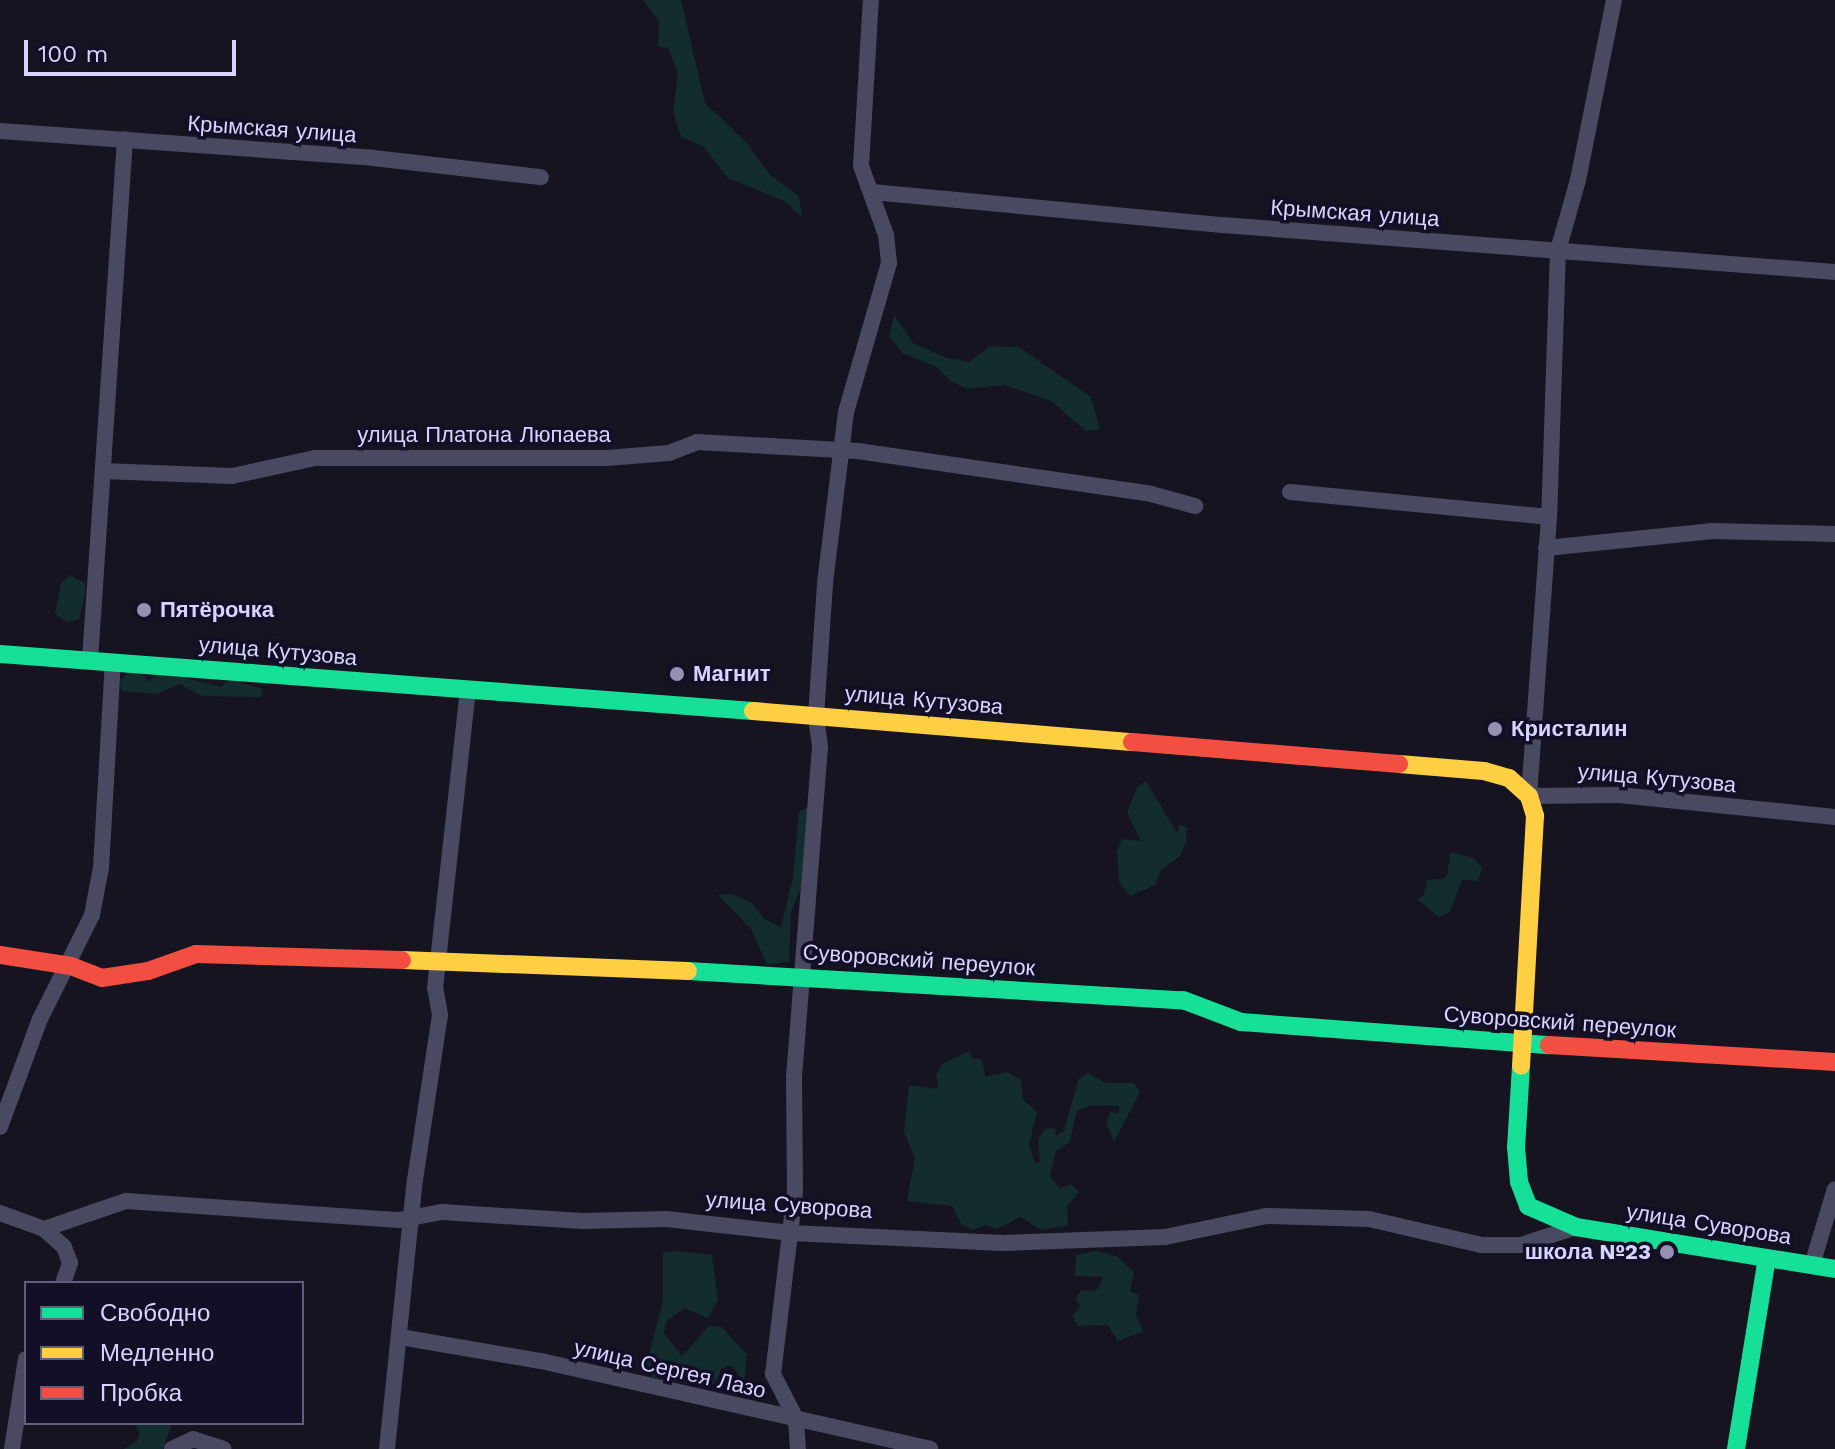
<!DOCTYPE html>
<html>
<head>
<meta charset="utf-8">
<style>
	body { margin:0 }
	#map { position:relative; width:1835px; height:1449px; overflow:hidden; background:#161421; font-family:"Work Sans",sans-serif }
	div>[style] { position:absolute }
	.green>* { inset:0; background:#132c2d }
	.street>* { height:16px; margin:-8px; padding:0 8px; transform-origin:8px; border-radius:8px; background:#4a4962 }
	.fast>* { height:18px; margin:-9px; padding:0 9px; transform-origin:9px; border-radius:9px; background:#16e098 }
	.slow>* { height:18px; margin:-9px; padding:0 9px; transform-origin:9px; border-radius:9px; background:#ffcf43 }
	.jam>* { height:18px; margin:-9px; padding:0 9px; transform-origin:9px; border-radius:9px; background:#f24e42 }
	.dots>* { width:22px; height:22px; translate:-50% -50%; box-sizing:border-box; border:4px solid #130f26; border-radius:50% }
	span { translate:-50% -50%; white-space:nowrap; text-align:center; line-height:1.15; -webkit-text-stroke:7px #130f26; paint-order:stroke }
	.street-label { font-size:22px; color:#d9d4ff }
	.poi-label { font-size:22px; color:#d9d4ff; font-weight:700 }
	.left { translate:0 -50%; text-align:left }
	.right { translate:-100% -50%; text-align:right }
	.legend { position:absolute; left:24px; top:1281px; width:280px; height:144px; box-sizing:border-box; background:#130f26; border:2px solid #625e7d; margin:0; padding:10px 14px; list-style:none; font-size:24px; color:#d9d4ff }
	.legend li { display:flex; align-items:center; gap:16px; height:40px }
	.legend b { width:40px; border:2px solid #625e7d }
	.scale { position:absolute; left:24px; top:40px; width:212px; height:36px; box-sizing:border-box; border:4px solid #d9d4ff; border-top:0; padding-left:10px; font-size:24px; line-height:28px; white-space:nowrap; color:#d9d4ff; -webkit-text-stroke:6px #130f26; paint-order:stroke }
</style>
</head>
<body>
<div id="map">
	<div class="green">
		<i style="clip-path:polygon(643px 0,681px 0,705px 103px,747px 143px,770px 175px,799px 196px,802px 217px,784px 201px,728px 178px,703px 146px,681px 137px,673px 111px,678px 73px,668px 48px,658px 46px,659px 22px)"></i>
		<i style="clip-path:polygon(894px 315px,914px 344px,947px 358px,969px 362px,990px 346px,1019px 347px,1091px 397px,1100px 429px,1086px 431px,1051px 401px,1004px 385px,967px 389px,952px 382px,937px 367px,902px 353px,889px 337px)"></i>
		<i style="clip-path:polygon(70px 575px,85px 583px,85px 594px,79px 620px,67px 622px,55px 614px,61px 583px)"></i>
		<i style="clip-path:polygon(161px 672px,221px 687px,230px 680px,263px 689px,261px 697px,202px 696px,179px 684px,158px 694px,121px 691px,120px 681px,127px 673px,141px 673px,149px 681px)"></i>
		<i style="clip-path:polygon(1146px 781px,1177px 833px,1179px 824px,1187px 828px,1186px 842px,1180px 856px,1161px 870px,1155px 885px,1130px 896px,1119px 882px,1117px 851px,1122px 839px,1141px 841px,1127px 813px,1137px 787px)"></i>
		<i style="clip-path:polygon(808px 807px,801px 887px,791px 912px,789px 962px,767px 964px,751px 929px,718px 895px,732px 894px,752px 903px,764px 919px,781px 927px,793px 877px,799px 812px)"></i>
		<i style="clip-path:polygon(1451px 852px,1474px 858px,1482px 868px,1478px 881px,1462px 880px,1450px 912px,1439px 917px,1417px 899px,1424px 895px,1427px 880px,1443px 879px,1447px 874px)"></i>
		<i style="clip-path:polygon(969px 1051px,973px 1059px,982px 1059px,985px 1077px,1008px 1072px,1021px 1080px,1023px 1100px,1037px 1112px,1029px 1144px,1035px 1163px,1040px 1162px,1038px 1139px,1045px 1129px,1055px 1128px,1056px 1136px,1064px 1131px,1079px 1078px,1088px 1073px,1106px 1083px,1134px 1083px,1140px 1092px,1114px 1142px,1106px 1123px,1110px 1112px,1119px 1113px,1119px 1106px,1092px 1105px,1077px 1110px,1070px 1142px,1056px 1151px,1050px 1176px,1060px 1189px,1071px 1184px,1079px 1192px,1067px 1206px,1068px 1225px,1041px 1230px,1020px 1217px,997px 1229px,986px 1225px,973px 1230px,962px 1225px,952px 1206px,907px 1201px,915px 1158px,904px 1132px,909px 1085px,939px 1089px,936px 1075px,942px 1064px)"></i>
		<i style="clip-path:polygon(676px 1251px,712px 1255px,718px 1300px,708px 1318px,685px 1308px,667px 1320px,664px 1333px,682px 1356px,709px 1326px,722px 1327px,747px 1355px,744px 1382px,731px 1365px,721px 1369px,716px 1383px,700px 1387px,652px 1377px,646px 1366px,663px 1301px,663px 1253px)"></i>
		<i style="clip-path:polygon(1096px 1251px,1117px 1256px,1134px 1272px,1130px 1291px,1139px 1295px,1136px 1315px,1143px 1332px,1118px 1341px,1108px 1325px,1078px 1326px,1072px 1316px,1080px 1306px,1075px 1299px,1082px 1290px,1096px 1291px,1103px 1277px,1075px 1276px,1076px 1255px)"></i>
		<i style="clip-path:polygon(132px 1423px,172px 1423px,163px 1449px,124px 1449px,137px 1441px,140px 1432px)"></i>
	</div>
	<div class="street">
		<i style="left:1614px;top:0;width:184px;rotate:101.3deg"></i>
		<i style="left:1578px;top:180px;width:73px;rotate:105.9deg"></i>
		<i style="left:1558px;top:250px;width:267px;rotate:91.9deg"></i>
		<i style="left:1549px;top:517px;width:280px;rotate:94.1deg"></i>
		<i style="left:1529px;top:796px;width:90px;rotate:-0.6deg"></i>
		<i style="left:1619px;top:795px;width:217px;rotate:5.8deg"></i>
		<i style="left:0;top:131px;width:374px;rotate:4.1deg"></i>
		<i style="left:373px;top:158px;width:169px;rotate:6.5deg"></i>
		<i style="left:872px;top:192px;width:352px;rotate:5.4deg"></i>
		<i style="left:1222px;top:225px;width:615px;rotate:4.38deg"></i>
		<i style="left:103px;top:471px;width:129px;rotate:2.2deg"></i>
		<i style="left:232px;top:476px;width:85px;rotate:-12.2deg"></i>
		<i style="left:315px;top:458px;width:292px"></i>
		<i style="left:607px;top:458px;width:62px;rotate:-4.6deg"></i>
		<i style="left:669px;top:453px;width:30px;rotate:-21deg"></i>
		<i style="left:697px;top:442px;width:161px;rotate:3.2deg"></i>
		<i style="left:858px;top:451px;width:296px;rotate:8.3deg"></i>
		<i style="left:1151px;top:494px;width:46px;rotate:15.3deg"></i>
		<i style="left:1290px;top:492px;width:260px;rotate:5.5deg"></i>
		<i style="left:1546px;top:548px;width:168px;rotate:-5.8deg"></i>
		<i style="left:1713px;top:531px;width:122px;rotate:1.4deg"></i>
		<i style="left:90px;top:660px;width:522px;rotate:-86.16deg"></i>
		<i style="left:0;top:1127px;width:115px;rotate:-69.7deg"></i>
		<i style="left:40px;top:1019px;width:116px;rotate:-63.4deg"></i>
		<i style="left:92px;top:915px;width:48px;rotate:-79.2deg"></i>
		<i style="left:101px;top:868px;width:206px;rotate:-86.7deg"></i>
		<i style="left:0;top:1213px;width:47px;rotate:20deg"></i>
		<i style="left:44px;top:1229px;width:87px;rotate:-18.9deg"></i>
		<i style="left:126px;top:1201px;width:274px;rotate:4deg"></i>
		<i style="left:399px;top:1220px;width:44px;rotate:-10.5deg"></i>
		<i style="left:442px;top:1212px;width:141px;rotate:3.7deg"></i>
		<i style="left:583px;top:1221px;width:83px;rotate:-1.4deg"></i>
		<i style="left:666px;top:1219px;width:126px;rotate:6.4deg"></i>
		<i style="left:791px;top:1233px;width:212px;rotate:2.7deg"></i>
		<i style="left:1003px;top:1243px;width:162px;rotate:-2.1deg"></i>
		<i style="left:1165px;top:1237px;width:103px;rotate:-11.7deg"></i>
		<i style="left:1266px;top:1216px;width:103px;rotate:1.7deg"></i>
		<i style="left:1369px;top:1219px;width:116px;rotate:13deg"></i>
		<i style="left:1482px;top:1245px;width:39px"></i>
		<i style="left:1521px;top:1245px;width:58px;rotate:-18.1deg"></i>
		<i style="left:44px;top:1229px;width:27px;rotate:42deg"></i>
		<i style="left:64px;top:1247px;width:17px;rotate:69deg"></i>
		<i style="left:70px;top:1263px;width:21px;rotate:109deg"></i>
		<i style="left:1812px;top:1265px;width:79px;rotate:-73.2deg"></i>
		<i style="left:400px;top:1337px;width:143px;rotate:9.7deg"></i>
		<i style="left:541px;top:1361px;width:399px;rotate:12.7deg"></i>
		<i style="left:12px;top:1449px;width:91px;rotate:-81.2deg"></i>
		<i style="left:172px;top:1449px;width:23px;rotate:-25deg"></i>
		<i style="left:193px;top:1439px;width:32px;rotate:18deg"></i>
		<i style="left:387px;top:1449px;width:270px;rotate:-84.1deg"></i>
		<i style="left:415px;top:1180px;width:167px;rotate:-81.4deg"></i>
		<i style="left:440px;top:1015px;width:27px;rotate:-100deg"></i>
		<i style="left:435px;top:988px;width:300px;rotate:-83.7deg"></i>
		<i style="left:798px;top:1449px;width:30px;rotate:-94deg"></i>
		<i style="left:796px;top:1419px;width:51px;rotate:-117.1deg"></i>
		<i style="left:773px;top:1374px;width:184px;rotate:-83.1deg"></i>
		<i style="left:795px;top:1191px;width:114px;rotate:-90.5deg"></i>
		<i style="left:794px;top:1077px;width:332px;rotate:-85.5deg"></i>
		<i style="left:820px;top:746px;width:30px;rotate:-98deg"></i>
		<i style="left:816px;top:716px;width:133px;rotate:-86.1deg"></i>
		<i style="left:825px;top:583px;width:172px;rotate:-83deg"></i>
		<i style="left:846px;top:412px;width:155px;rotate:-73.9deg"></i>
		<i style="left:889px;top:263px;width:28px;rotate:-96deg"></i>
		<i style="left:886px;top:235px;width:73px;rotate:-109.9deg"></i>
		<i style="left:861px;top:166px;width:166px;rotate:-86.6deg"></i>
	</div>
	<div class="fast">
		<i style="left:0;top:654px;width:755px;rotate:4.33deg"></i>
		<i style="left:688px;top:971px;width:496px;rotate:3.4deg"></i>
		<i style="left:1183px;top:1000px;width:62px;rotate:20.8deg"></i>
		<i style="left:1241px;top:1022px;width:309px;rotate:4.3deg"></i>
		<i style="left:1521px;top:1066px;width:81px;rotate:93.5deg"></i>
		<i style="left:1516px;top:1147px;width:35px;rotate:85deg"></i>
		<i style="left:1519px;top:1182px;width:26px;rotate:69deg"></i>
		<i style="left:1528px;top:1206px;width:52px;rotate:23.6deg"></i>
		<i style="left:1576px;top:1227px;width:262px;rotate:9.2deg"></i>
		<i style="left:1736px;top:1449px;width:193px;rotate:-80.8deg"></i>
	</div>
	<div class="slow">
		<i style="left:753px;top:711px;width:380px;rotate:4.7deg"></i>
		<i style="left:1399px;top:764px;width:85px;rotate:4.7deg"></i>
		<i style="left:1484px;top:771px;width:26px;rotate:16deg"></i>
		<i style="left:1509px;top:778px;width:27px;rotate:42deg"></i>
		<i style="left:1529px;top:796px;width:21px;rotate:73deg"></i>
		<i style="left:1535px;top:816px;width:250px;rotate:93.2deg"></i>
		<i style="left:402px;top:960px;width:286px;rotate:2.2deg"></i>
	</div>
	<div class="jam">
		<i style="left:1132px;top:742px;width:268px;rotate:4.7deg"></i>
		<i style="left:0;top:955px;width:72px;rotate:8.8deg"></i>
		<i style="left:71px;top:966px;width:33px;rotate:21deg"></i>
		<i style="left:102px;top:978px;width:47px;rotate:-8.7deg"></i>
		<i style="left:148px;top:971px;width:51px;rotate:-19.5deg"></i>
		<i style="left:196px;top:954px;width:206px;rotate:1.7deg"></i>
		<i style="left:1549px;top:1045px;width:287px;rotate:3.4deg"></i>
	</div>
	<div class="dots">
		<i style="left:144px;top:610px;background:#9591b1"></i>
		<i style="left:677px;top:674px;background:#9591b1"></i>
		<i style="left:1495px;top:729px;background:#9591b1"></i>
		<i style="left:1667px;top:1252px;background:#9591b1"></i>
	</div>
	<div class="street-label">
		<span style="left:272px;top:129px;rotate:4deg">Крымская улица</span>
		<span style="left:1355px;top:213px;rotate:4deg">Крымская улица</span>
		<span style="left:484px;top:435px">улица Платона Люпаева</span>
		<span style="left:278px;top:651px;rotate:5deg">улица Кутузова</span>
		<span style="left:924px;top:700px;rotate:5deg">улица Кутузова</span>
		<span style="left:1657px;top:778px;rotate:5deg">улица Кутузова</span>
		<span style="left:919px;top:960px;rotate:4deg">Суворовский переулок</span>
		<span style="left:1560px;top:1022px;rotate:4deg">Суворовский переулок</span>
		<span style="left:789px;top:1205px;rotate:4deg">улица Суворова</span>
		<span style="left:1709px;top:1224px;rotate:9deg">улица Суворова</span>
		<span style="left:670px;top:1369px;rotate:13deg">улица Сергея Лазо</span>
	</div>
	<div class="poi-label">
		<span class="left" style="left:160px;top:610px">Пятёрочка</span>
		<span class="left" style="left:693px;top:674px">Магнит</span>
		<span class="left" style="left:1511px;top:729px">Кристалин</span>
		<span class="right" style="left:1651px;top:1252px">школа №23</span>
	</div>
	<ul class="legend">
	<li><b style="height:10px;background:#16e098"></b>Свободно</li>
	<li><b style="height:10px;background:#ffcf43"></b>Медленно</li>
	<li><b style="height:10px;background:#f24e42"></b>Пробка</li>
	</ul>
	<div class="scale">100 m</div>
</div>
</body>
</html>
